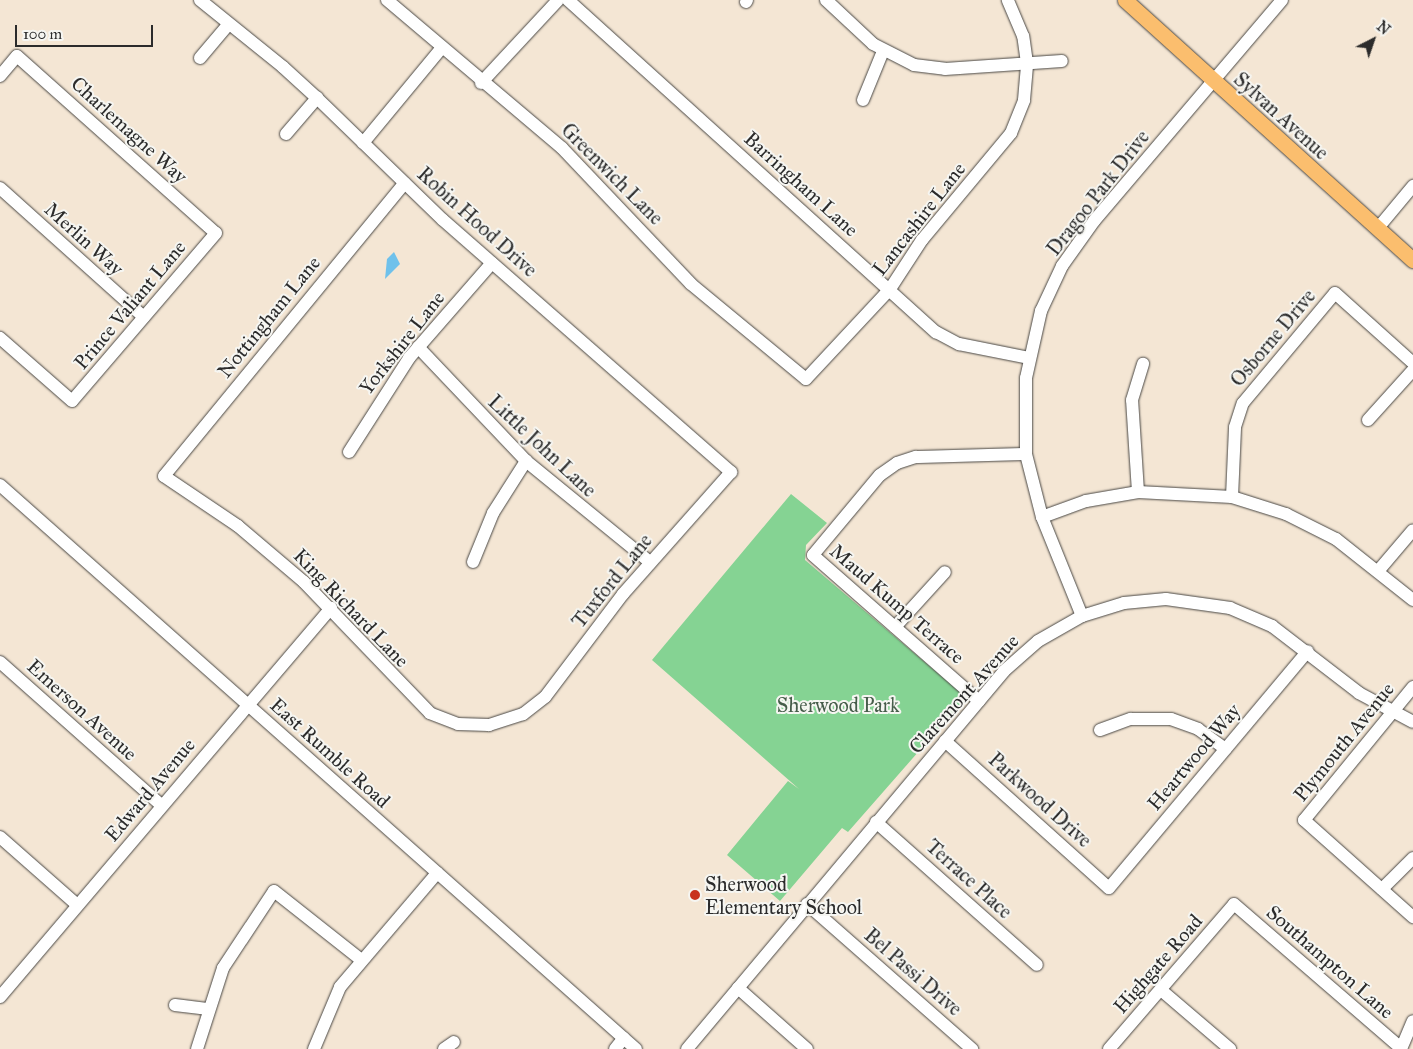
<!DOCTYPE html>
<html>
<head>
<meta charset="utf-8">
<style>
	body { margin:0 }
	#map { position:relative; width:1413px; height:1049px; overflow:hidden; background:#f4e6d4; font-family:"IM FELL Great Primer",serif }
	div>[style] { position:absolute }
	.green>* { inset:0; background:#85d393 }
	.water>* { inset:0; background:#6fc1eb }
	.roads { filter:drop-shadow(0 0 1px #494744) drop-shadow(0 0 1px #494744) }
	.minor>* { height:12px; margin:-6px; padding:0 6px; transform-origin:6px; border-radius:6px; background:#fff }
	.major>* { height:15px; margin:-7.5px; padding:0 7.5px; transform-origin:7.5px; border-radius:7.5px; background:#fbbe6e }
	.dots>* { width:14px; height:14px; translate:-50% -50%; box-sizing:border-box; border:2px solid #f6f6f2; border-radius:50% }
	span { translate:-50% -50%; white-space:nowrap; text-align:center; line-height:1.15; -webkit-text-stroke:4px #f6f6f2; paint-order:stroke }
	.street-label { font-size:20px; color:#2b2b2b }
	.park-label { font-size:20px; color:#465d4a }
	.poi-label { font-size:20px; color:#2b2b2b }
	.left { translate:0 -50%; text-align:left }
	.north { position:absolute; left:1348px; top:15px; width:50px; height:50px; -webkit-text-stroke:4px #f6f6f2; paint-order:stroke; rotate:41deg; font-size:14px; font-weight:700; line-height:20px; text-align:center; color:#2b2b2b }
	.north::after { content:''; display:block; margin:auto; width:18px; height:22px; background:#2b2b2b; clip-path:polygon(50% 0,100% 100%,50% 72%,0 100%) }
	.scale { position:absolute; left:15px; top:25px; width:138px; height:22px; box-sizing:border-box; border:2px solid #2b2b2b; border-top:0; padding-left:6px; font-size:15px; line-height:18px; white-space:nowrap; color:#2b2b2b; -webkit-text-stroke:4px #f6f6f2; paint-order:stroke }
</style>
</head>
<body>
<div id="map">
	<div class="green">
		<i style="clip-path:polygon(791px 494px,827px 523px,806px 545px,805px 560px,961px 693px,962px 702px,848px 832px,842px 828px,780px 901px,727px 855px,788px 781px,799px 789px,652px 660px)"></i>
	</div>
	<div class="water">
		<i style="clip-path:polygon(394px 252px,400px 264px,385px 279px,387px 259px)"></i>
	</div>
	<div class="roads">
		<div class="minor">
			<i style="left:200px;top:0;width:107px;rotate:38.9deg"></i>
			<i style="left:283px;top:67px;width:46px;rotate:42.4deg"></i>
			<i style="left:317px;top:98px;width:175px;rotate:44.1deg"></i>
			<i style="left:443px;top:220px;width:383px;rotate:41.2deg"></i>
			<i style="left:731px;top:472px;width:163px;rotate:131.5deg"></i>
			<i style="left:623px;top:594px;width:129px;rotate:127.1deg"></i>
			<i style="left:545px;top:697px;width:28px;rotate:142deg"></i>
			<i style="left:523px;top:714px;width:36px;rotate:162deg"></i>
			<i style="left:489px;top:725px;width:31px;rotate:-178deg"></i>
			<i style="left:458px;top:724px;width:30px;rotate:-159deg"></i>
			<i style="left:430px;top:713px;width:182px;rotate:-133.9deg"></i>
			<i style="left:304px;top:582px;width:87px;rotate:-139.7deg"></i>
			<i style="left:238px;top:526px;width:89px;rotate:-146deg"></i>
			<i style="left:164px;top:476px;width:379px;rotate:-50.6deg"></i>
			<i style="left:387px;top:0;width:229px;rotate:40.2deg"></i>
			<i style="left:562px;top:148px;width:187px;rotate:46.5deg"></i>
			<i style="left:691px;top:284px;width:149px;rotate:39.6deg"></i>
			<i style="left:806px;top:379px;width:123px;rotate:-47deg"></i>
			<i style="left:890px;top:289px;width:59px;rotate:-56.9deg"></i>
			<i style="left:922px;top:240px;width:139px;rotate:-50.2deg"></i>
			<i style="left:1011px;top:133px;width:35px;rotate:-68deg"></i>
			<i style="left:1024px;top:100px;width:37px;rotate:-85deg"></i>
			<i style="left:1027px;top:63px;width:27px;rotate:-98deg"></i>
			<i style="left:1023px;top:36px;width:39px;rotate:-113deg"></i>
			<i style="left:568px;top:0;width:496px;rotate:42.1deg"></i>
			<i style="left:936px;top:332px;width:26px;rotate:28deg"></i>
			<i style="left:959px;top:344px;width:71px;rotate:11.3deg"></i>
			<i style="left:826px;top:0;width:64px;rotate:43.1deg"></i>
			<i style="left:873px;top:44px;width:46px;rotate:27.1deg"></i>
			<i style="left:914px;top:65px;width:31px;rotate:7deg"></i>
			<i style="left:945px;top:69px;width:117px;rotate:-3.9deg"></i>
			<i style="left:746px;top:2px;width:2px;rotate:-63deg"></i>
			<i style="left:200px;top:58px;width:43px;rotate:-49.7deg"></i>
			<i style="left:0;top:76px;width:26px;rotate:-50deg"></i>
			<i style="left:17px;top:56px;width:266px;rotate:41.7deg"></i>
			<i style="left:216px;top:233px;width:221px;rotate:130.6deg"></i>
			<i style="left:72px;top:401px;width:96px;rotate:-138.8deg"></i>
			<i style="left:481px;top:83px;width:113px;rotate:-47.1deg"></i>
			<i style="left:863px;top:100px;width:53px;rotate:-67.8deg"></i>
			<i style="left:286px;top:134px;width:48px;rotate:-49.3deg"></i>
			<i style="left:363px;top:143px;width:121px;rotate:-50.4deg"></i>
			<i style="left:0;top:188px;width:193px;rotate:41.9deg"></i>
			<i style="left:1378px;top:228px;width:55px;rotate:-50.2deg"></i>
			<i style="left:418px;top:347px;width:157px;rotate:46.5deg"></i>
			<i style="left:526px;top:461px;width:160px;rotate:39.2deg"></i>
			<i style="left:1368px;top:420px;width:67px;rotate:-48deg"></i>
			<i style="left:349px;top:452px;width:112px;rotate:-57.4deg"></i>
			<i style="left:409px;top:358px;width:126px;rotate:-48.9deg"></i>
			<i style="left:0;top:485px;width:850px;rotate:41.57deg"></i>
			<i style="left:1138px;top:492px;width:92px;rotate:-93.7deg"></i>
			<i style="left:1132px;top:400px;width:38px;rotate:-73deg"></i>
			<i style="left:1232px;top:497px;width:70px;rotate:-87.5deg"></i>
			<i style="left:1235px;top:427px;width:25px;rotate:-72deg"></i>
			<i style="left:1243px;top:403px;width:143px;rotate:-50.1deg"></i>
			<i style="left:1335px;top:293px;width:105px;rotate:41.9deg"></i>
			<i style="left:1042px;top:517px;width:47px;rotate:-20deg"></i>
			<i style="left:1086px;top:501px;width:53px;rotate:-9.8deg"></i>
			<i style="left:1138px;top:492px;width:94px;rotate:3deg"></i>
			<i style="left:1232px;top:497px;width:57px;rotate:17.5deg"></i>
			<i style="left:1286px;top:514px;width:56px;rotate:26.6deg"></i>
			<i style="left:1336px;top:539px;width:98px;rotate:38.4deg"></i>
			<i style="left:473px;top:562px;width:53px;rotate:-67.8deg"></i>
			<i style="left:493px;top:513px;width:62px;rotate:-57.6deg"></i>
			<i style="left:1379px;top:570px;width:52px;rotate:-49.6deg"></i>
			<i style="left:1082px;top:616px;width:107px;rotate:-112deg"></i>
			<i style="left:1042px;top:517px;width:65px;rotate:-104.3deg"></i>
			<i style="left:1026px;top:454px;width:76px;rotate:-90deg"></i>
			<i style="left:1026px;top:378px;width:69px;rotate:-77.4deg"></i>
			<i style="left:1041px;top:311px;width:50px;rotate:-65deg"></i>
			<i style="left:1062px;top:266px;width:55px;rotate:-54.6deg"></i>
			<i style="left:1094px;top:221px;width:290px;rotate:-49.6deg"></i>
			<i style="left:895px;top:627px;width:74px;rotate:-47.7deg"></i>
			<i style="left:0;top:662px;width:215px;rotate:41.6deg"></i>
			<i style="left:1413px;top:687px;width:172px;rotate:129.3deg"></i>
			<i style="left:1304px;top:820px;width:146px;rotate:41.7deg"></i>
			<i style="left:979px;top:701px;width:221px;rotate:-138.7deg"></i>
			<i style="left:813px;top:555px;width:104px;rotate:-50.1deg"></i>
			<i style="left:880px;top:475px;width:21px;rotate:-35deg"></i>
			<i style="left:897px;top:463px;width:20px;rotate:-18deg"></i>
			<i style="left:916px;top:457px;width:110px;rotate:-1.6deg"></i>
			<i style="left:1100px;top:730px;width:33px;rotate:-20deg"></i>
			<i style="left:1131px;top:719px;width:40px"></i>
			<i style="left:1171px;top:719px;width:29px;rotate:20deg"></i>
			<i style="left:1198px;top:729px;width:34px;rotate:36deg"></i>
			<i style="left:945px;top:741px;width:220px;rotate:41.9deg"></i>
			<i style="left:1109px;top:888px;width:309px;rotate:-50deg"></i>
			<i style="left:876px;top:822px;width:215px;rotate:41.6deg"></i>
			<i style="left:0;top:837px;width:103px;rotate:41.4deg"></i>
			<i style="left:1382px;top:889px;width:44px;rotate:-45deg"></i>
			<i style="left:807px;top:904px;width:220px;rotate:41.3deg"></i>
			<i style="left:738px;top:988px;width:92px;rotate:41.5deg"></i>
			<i style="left:1161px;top:990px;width:91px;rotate:40.5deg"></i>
			<i style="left:0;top:997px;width:511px;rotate:-49.61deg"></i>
			<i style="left:175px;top:1005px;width:32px;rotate:7deg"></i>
			<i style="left:197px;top:1049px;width:85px;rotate:-72.2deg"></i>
			<i style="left:223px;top:968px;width:92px;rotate:-56.5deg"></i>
			<i style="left:274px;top:891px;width:110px;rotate:38.3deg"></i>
			<i style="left:314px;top:1049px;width:67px;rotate:-67.2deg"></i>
			<i style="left:340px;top:987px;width:150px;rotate:-49.6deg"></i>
			<i style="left:444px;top:1049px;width:12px;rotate:-35deg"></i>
			<i style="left:615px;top:1049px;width:14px;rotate:-51deg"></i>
			<i style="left:687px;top:1049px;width:493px;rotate:-50deg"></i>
			<i style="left:1004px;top:671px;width:45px;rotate:-41.4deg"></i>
			<i style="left:1038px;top:641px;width:51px;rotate:-29.6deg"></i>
			<i style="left:1082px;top:616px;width:44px;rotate:-17.2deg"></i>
			<i style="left:1124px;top:603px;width:42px;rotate:-5.4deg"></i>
			<i style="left:1166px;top:599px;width:65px;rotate:8deg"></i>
			<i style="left:1230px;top:608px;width:46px;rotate:23.2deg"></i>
			<i style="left:1272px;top:626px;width:110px;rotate:37.6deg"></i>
			<i style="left:1359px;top:693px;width:61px;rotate:28.2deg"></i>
			<i style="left:1109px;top:1049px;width:191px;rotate:-49.2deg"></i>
			<i style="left:1234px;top:904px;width:221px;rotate:40.8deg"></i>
			<i style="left:1401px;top:1049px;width:30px;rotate:-67deg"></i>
		</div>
		<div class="major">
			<i style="left:1125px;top:0;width:388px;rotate:42.1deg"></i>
		</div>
	</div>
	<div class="dots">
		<i style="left:695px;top:895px;background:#c8321e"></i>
	</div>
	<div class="street-label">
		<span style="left:1281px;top:116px;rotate:42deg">Sylvan Avenue</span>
		<span style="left:129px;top:130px;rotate:42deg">Charlemagne Way</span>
		<span style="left:612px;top:174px;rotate:45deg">Greenwich Lane</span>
		<span style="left:801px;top:184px;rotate:42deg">Barringham Lane</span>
		<span style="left:1098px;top:193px;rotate:-52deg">Dragoo Park Drive</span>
		<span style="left:919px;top:219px;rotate:-52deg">Lancashire Lane</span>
		<span style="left:477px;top:222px;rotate:42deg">Robin Hood Drive</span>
		<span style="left:84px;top:239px;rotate:42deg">Merlin Way</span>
		<span style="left:130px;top:305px;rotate:-50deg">Prince Valiant Lane</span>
		<span style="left:269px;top:317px;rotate:-51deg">Nottingham Lane</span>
		<span style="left:1273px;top:338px;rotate:-50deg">Osborne Drive</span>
		<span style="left:402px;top:343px;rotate:-52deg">Yorkshire Lane</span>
		<span style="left:542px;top:446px;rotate:43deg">Little John Lane</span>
		<span style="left:612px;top:581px;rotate:-51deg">Tuxford Lane</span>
		<span style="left:897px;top:604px;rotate:41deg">Maud Kump Terrace</span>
		<span style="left:351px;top:608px;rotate:46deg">King Richard Lane</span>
		<span style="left:964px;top:694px;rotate:-48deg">Claremont Avenue</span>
		<span style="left:82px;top:710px;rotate:42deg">Emerson Avenue</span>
		<span style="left:1344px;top:742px;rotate:-51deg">Plymouth Avenue</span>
		<span style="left:330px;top:753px;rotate:42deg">East Rumble Road</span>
		<span style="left:1194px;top:757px;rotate:-50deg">Heartwood Way</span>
		<span style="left:150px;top:790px;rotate:-50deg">Edward Avenue</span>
		<span style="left:1040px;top:800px;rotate:42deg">Parkwood Drive</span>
		<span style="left:969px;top:879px;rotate:42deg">Terrace Place</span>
		<span style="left:1330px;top:962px;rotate:41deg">Southampton Lane</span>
		<span style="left:1158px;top:964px;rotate:-49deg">Highgate Road</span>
		<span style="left:913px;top:972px;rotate:41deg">Bel Passi Drive</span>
	</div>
	<div class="park-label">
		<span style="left:838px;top:705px">Sherwood Park</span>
	</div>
	<div class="poi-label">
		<span class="left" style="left:705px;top:896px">Sherwood<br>Elementary School</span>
	</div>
	<div class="north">N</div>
	<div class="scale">100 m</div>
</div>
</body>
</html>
